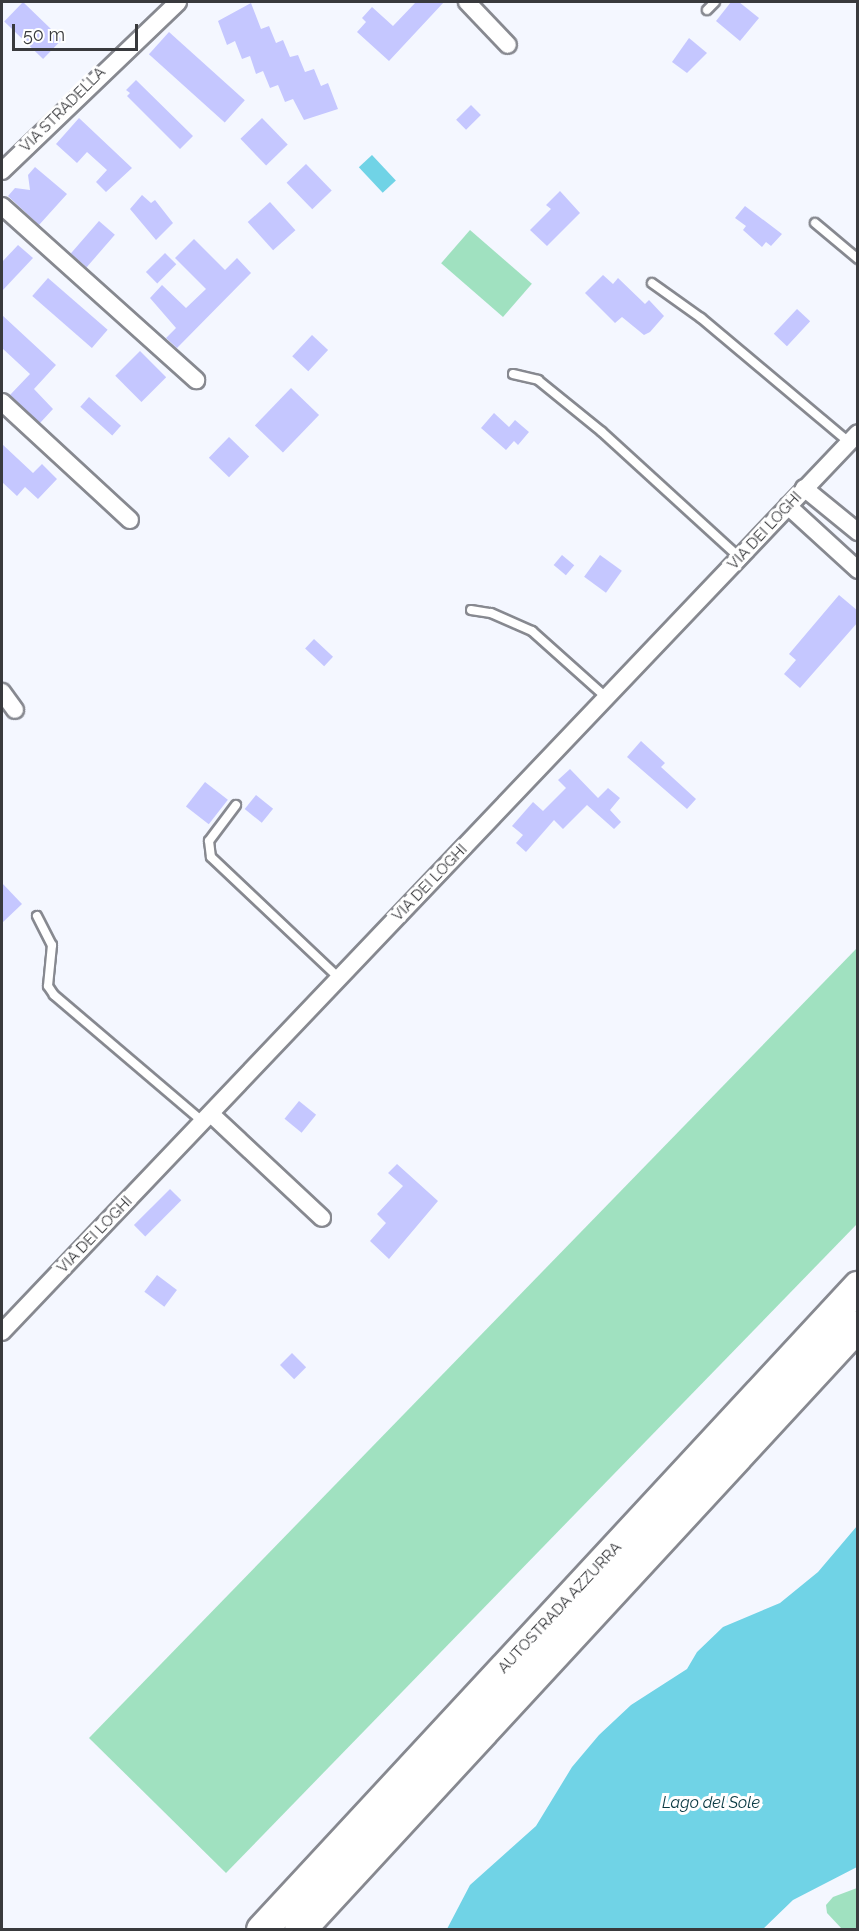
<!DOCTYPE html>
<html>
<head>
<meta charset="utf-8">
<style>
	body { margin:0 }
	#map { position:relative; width:859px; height:1931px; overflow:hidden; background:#f4f7ff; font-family:Raleway,sans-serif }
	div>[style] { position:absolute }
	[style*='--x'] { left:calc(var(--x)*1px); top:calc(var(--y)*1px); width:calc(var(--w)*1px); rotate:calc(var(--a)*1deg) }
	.green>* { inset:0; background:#a0e1c0; transform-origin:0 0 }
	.water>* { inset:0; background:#70d3e6; transform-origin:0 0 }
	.building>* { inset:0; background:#c5c7ff; transform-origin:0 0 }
	.roads { filter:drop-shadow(2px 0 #878990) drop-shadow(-2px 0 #878990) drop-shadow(0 2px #878990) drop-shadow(0 -2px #878990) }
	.service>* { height:8px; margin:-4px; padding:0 4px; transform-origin:4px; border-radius:4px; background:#fff }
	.minor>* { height:16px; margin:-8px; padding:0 8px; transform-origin:8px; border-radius:8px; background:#fff }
	.motorway>* { height:30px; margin:-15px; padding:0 15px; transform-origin:15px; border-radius:15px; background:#fff }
	span { translate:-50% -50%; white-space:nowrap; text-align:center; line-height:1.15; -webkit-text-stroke:6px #fff; paint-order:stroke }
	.street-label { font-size:15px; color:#393a3d }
	.water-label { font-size:16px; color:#093942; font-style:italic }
	.frame { position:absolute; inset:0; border:3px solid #393a3d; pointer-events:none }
	.scale { position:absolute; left:12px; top:24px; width:126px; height:27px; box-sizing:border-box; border:3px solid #393a3d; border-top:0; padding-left:8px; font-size:18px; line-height:21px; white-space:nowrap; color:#393a3d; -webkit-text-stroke:4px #fff; paint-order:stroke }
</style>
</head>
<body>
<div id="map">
	<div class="green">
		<div style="left:470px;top:230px;width:82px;height:44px;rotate:41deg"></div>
		<div style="clip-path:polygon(857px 948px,857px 1224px,226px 1873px,89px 1738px)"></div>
		<div style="clip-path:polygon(857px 1888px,857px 1929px,842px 1929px,827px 1913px,826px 1905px,833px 1897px)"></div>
	</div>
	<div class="water">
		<div style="left:372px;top:155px;width:35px;height:18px;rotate:47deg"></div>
		<div style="clip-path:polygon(857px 1526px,857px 1867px,793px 1900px,763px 1929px,447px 1929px,470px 1885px,536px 1826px,572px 1767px,599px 1735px,631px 1705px,687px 1669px,697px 1652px,723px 1627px,780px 1603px,818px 1572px)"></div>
	</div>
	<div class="building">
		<div style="left:23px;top:2px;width:54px;height:27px;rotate:44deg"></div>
		<div style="clip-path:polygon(416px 2px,444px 2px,389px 61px,357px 32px,366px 22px,362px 18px,372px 7px,393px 26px)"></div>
		<div style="clip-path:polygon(731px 2px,739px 2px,759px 18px,740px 41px,716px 21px)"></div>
		<div style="clip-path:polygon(251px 3px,261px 29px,269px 26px,276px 43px,283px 40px,290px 57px,298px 55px,305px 72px,314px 69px,321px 86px,328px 83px,338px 109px,304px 120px,293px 99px,285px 102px,278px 85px,270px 88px,263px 71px,256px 74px,250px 56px,242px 59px,235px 41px,227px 45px,218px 21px)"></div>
		<div style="left:169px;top:32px;width:102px;height:30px;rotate:42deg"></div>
		<div style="clip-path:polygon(689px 38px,707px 53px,687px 73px,672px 62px)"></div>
		<div style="clip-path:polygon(136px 80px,193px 136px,180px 149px,127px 96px,130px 93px,126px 90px)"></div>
		<div style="left:471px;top:105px;width:14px;height:21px;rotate:45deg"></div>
		<div style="clip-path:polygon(79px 118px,132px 168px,106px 192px,96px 182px,107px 170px,87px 152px,77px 163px,56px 144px)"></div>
		<div style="left:262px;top:118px;width:37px;height:30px;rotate:46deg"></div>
		<div style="left:306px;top:164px;width:37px;height:27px;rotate:46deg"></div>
		<div style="clip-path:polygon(35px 167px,67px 194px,39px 225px,8px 196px,15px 188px,30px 190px,28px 175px)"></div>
		<div style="clip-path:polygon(560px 191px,580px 213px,547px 246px,530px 230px,551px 209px,546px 205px)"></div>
		<div style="clip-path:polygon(142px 195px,151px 203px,155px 200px,173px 223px,156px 240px,130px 209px)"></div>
		<div style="left:270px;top:202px;width:38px;height:30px;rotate:48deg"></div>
		<div style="clip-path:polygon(745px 206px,782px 234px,771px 246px,766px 242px,762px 247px,743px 230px,746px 226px,735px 218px)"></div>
		<div style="left:99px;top:221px;width:21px;height:43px;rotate:41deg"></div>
		<div style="clip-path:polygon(194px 239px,225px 270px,237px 258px,251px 273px,177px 348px,166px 338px,176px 328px,150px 298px,162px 285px,186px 308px,206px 289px,175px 258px)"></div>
		<div style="clip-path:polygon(18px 245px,33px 258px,2px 291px,2px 262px)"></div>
		<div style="left:165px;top:253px;width:16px;height:27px;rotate:45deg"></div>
		<div style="clip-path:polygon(603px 275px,613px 284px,618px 278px,645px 304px,649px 300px,664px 316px,650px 332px,644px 335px,622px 317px,615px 323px,585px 293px)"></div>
		<div style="left:48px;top:278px;width:79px;height:24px;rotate:41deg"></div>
		<div style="left:797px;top:309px;width:18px;height:34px;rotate:43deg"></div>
		<div style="clip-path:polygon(2px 315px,56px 365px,34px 389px,53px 409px,40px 423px,10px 395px,30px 374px,2px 348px)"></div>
		<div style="left:312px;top:335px;width:22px;height:29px;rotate:43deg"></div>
		<div style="left:140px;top:351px;width:37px;height:35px;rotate:45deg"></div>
		<div style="left:291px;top:388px;width:39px;height:52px;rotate:44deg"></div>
		<div style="left:89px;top:397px;width:43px;height:13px;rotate:42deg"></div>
		<div style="clip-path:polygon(494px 413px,509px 427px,515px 420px,529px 432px,518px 445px,514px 441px,506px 450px,481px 428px)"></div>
		<div style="left:229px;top:437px;width:28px;height:29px;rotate:44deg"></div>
		<div style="clip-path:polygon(2px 444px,33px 473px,42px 464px,57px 479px,38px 499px,25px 487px,17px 496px,2px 482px)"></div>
		<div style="left:562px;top:555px;width:16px;height:13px;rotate:40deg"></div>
		<div style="left:600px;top:555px;width:27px;height:27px;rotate:36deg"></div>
		<div style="clip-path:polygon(839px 595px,858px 611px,858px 622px,800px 688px,784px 674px,796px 660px,789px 654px)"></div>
		<div style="left:314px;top:639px;width:26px;height:13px;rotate:43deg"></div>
		<div style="clip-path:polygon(641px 741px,665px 763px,661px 767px,696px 799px,687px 809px,627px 757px)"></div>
		<div style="clip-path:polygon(570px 769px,598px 798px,608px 788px,620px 798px,610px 810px,621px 822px,614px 829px,587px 805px,563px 829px,554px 820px,526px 852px,516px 843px,523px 835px,512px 826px,533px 802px,543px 811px,566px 788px,558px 780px)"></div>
		<div style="left:205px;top:782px;width:29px;height:31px;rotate:38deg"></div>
		<div style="left:256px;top:795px;width:22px;height:18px;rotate:39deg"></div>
		<div style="clip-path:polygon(2px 883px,22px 904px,2px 923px)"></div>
		<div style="left:299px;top:1101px;width:22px;height:23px;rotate:39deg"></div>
		<div style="clip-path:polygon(397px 1164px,438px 1201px,389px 1259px,370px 1241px,386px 1223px,377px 1214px,403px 1186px,388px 1173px)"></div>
		<div style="left:170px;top:1189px;width:16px;height:51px;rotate:45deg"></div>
		<div style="left:157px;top:1275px;width:25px;height:21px;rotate:37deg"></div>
		<div style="left:292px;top:1353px;width:20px;height:17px;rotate:45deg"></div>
	</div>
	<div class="roads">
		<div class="service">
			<div style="--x:707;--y:10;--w:11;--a:-45"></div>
			<div style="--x:815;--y:223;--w:56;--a:39.9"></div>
			<div style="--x:652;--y:283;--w:60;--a:35.5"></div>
			<div style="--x:701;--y:318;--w:193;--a:40"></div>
			<div style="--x:513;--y:374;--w:26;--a:13"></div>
			<div style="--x:538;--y:380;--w:82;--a:39.1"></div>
			<div style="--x:602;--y:432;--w:187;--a:42.4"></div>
			<div style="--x:471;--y:610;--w:20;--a:9"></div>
			<div style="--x:491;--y:613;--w:45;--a:23.7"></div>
			<div style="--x:532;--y:631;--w:102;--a:41.8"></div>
			<div style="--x:236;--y:805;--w:45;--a:126.9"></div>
			<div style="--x:209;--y:841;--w:16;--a:83"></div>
			<div style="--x:211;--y:857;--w:176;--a:43.4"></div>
			<div style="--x:37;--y:916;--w:33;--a:63"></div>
			<div style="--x:52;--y:945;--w:41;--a:95.6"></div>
			<div style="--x:48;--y:986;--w:11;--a:56"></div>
			<div style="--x:54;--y:995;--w:196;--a:40.4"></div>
		</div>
		<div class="minor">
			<div style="--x:467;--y:2;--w:59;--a:46.4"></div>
			<div style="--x:2;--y:171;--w:244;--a:-43.8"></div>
			<div style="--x:2;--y:206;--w:261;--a:41.9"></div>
			<div style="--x:2;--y:402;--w:174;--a:42.7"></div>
			<div style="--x:804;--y:488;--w:70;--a:39.2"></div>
			<div style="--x:788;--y:506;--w:95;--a:42.4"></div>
			<div style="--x:2;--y:692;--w:22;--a:54"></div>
			<div style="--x:211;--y:1114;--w:152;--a:43.1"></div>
			<div style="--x:2;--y:1332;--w:1241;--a:-46.4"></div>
		</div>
		<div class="motorway">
			<div style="--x:262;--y:1930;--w:877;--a:-47.17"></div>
			<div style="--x:300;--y:1930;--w:822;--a:-47.27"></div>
		</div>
	</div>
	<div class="street-label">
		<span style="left:63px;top:110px;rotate:-45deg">VIA STRADELLA</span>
		<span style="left:765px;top:531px;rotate:-47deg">VIA DEI LOGHI</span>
		<span style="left:430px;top:883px;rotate:-46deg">VIA DEI LOGHI</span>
		<span style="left:95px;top:1235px;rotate:-46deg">VIA DEI LOGHI</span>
		<span style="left:560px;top:1608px;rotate:-47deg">AUTOSTRADA AZZURRA</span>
	</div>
	<div class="water-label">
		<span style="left:711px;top:1803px">Lago del Sole</span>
	</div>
	<div class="frame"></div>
	<div class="scale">50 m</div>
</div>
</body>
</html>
